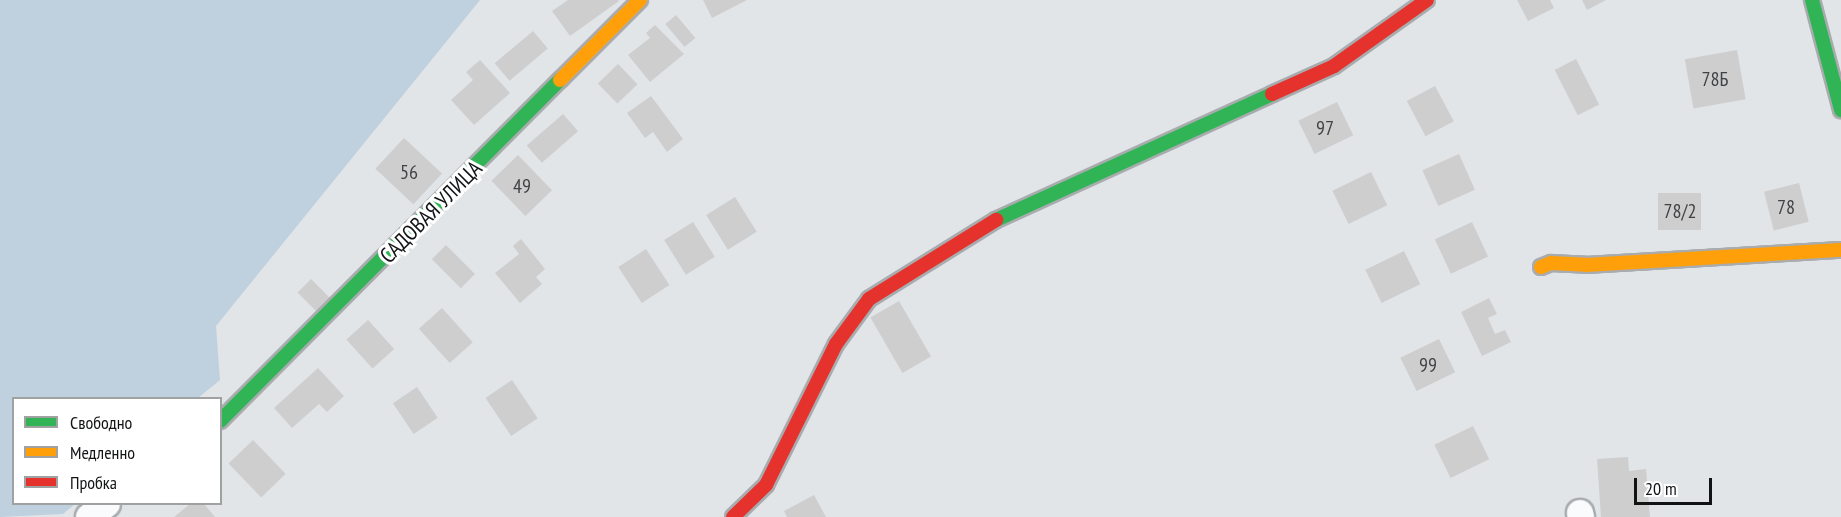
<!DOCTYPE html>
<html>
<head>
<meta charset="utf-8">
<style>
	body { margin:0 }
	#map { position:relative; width:1841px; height:517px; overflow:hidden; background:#e1e5e8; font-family:"PT Sans Narrow",sans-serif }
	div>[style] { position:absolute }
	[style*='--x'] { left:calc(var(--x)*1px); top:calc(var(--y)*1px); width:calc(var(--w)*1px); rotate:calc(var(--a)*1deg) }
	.green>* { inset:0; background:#bfd0df }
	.building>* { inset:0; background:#cececf; transform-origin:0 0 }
	.roads { filter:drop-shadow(2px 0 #a9acae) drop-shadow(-2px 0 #a9acae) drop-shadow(0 2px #a9acae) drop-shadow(0 -2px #a9acae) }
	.street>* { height:26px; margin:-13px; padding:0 13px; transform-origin:13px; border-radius:13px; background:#fafbfc }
	.fast>* { height:14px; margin:-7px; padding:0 7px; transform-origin:7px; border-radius:7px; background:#30b455 }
	.slow>* { height:14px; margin:-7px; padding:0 7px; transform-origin:7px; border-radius:7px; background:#ff9f0a }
	.jam>* { height:14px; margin:-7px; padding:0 7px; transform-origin:7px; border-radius:7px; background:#e5322d }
	span { translate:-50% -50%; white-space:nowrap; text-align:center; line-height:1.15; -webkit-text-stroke:6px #fff; paint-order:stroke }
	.number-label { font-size:20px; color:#404244 }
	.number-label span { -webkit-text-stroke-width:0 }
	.street-label { font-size:22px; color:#111315 }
	.legend { position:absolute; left:12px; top:397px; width:210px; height:108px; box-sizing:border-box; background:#fff; border:2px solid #a0a1a1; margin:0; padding:8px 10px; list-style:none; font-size:18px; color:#111315 }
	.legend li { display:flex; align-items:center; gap:12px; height:30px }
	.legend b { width:30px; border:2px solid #a0a1a1 }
	.scale { position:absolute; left:1634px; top:478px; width:78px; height:27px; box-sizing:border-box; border:3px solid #111315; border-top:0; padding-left:8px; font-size:18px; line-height:21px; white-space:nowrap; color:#111315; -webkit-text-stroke:4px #fff; paint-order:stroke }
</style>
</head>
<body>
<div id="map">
	<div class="green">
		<div style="clip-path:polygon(0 0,480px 0,216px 326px,220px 380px,198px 398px,14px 398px,14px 504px,75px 504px,63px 514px,0 517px)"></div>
	</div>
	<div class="building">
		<div style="clip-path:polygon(568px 0,618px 0,619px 1px,570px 36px,552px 11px)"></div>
		<div style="clip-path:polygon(703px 0,747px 0,712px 18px)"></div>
		<div style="clip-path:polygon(1517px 0,1550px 0,1554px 8px,1528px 21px)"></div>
		<div style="clip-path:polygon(1582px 0,1606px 0,1587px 10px)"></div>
		<div style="left:676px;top:15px;width:30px;height:14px;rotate:50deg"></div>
		<div style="clip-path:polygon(655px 25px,684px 54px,650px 82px,628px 55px,650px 38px,646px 33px)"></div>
		<div style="left:533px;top:31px;width:23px;height:50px;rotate:50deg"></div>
		<div style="left:1737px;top:50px;width:50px;height:53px;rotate:80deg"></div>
		<div style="left:1576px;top:59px;width:51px;height:24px;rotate:63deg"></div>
		<div style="clip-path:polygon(480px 60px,510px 93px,474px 125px,451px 100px,473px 80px,466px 72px)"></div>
		<div style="left:618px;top:64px;width:28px;height:28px;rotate:46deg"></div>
		<div style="left:1435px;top:86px;width:40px;height:32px;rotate:62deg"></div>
		<div style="clip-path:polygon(651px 96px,683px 139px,667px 152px,653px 132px,645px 138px,627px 113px)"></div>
		<div style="left:1337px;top:102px;width:37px;height:43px;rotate:64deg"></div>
		<div style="left:563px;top:114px;width:23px;height:48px;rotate:49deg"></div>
		<div style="left:404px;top:138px;width:52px;height:42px;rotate:43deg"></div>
		<div style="left:1459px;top:154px;width:39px;height:40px;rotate:66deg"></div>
		<div style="left:518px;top:155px;width:49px;height:37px;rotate:46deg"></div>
		<div style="left:1371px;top:172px;width:37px;height:43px;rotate:64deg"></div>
		<div style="left:1799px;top:183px;width:40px;height:36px;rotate:76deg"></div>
		<div style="left:1658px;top:193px;width:43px;height:37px"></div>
		<div style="left:735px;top:197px;width:41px;height:34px;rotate:58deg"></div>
		<div style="left:693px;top:222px;width:41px;height:34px;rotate:58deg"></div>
		<div style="left:1472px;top:222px;width:38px;height:41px;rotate:65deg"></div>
		<div style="clip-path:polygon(521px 239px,545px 269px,536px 277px,542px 284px,520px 303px,495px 273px,519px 254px,513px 246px)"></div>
		<div style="left:446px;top:245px;width:41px;height:20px;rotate:45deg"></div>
		<div style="left:646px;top:249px;width:43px;height:33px;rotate:57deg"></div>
		<div style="left:1404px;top:251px;width:37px;height:43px;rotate:64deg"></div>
		<div style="left:311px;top:279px;width:30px;height:19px;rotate:45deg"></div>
		<div style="clip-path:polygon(1489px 298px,1497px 314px,1488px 318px,1495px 334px,1505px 330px,1511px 342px,1482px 356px,1461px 312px)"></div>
		<div style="left:899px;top:301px;width:64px;height:33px;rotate:60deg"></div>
		<div style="left:442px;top:308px;width:46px;height:31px;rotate:48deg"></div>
		<div style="left:368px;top:320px;width:39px;height:29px;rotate:48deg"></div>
		<div style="left:1439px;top:339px;width:37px;height:43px;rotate:64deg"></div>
		<div style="clip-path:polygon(318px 368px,344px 396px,327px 412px,319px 404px,292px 428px,274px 408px)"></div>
		<div style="left:512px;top:380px;width:46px;height:32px;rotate:56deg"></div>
		<div style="left:417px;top:387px;width:37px;height:29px;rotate:56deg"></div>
		<div style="left:1473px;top:426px;width:37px;height:43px;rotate:64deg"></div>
		<div style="left:253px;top:440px;width:47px;height:34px;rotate:46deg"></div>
		<div style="clip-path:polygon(1628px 457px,1629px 471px,1646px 469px,1650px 517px,1601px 517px,1597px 459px)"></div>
		<div style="clip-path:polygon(814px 495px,826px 517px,787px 517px,784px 511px)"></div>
		<div style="clip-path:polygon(190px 504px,204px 504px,215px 517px,174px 517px)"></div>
	</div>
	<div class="roads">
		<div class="street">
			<div style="--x:1580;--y:513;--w:4;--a:76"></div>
			<div style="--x:89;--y:517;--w:22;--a:-36"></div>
		</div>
		<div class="fast">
			<div style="--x:1812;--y:0;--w:114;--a:75.2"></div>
			<div style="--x:996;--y:220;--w:303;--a:-24.5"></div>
			<div style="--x:220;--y:421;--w:482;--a:-45.1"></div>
		</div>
		<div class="slow">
			<div style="--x:560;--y:80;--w:113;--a:-45"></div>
			<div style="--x:1541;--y:267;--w:11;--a:-22"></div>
			<div style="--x:1551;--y:263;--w:35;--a:3"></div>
			<div style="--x:1586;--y:265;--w:255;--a:-3.4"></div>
		</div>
		<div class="jam">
			<div style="--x:1272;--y:94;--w:68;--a:-24.3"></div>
			<div style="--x:1334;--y:66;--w:114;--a:-35.4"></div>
			<div style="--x:733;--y:517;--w:46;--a:-44.1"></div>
			<div style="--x:766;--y:485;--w:157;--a:-63.6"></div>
			<div style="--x:836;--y:344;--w:56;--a:-53.7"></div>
			<div style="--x:869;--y:299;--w:150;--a:-31.9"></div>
		</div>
	</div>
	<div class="number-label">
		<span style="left:1715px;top:79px">78Б</span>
		<span style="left:1325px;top:128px">97</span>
		<span style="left:409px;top:172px">56</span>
		<span style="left:522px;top:186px">49</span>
		<span style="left:1786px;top:207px">78</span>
		<span style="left:1680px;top:211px">78/2</span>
		<span style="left:1428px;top:365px">99</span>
	</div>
	<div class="street-label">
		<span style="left:431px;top:212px;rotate:-45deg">САДОВАЯ УЛИЦА</span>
	</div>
	<ul class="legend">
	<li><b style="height:8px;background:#30b455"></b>Свободно</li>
	<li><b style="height:8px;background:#ff9f0a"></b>Медленно</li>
	<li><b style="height:8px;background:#e5322d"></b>Пробка</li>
	</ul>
	<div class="scale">20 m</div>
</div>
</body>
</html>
